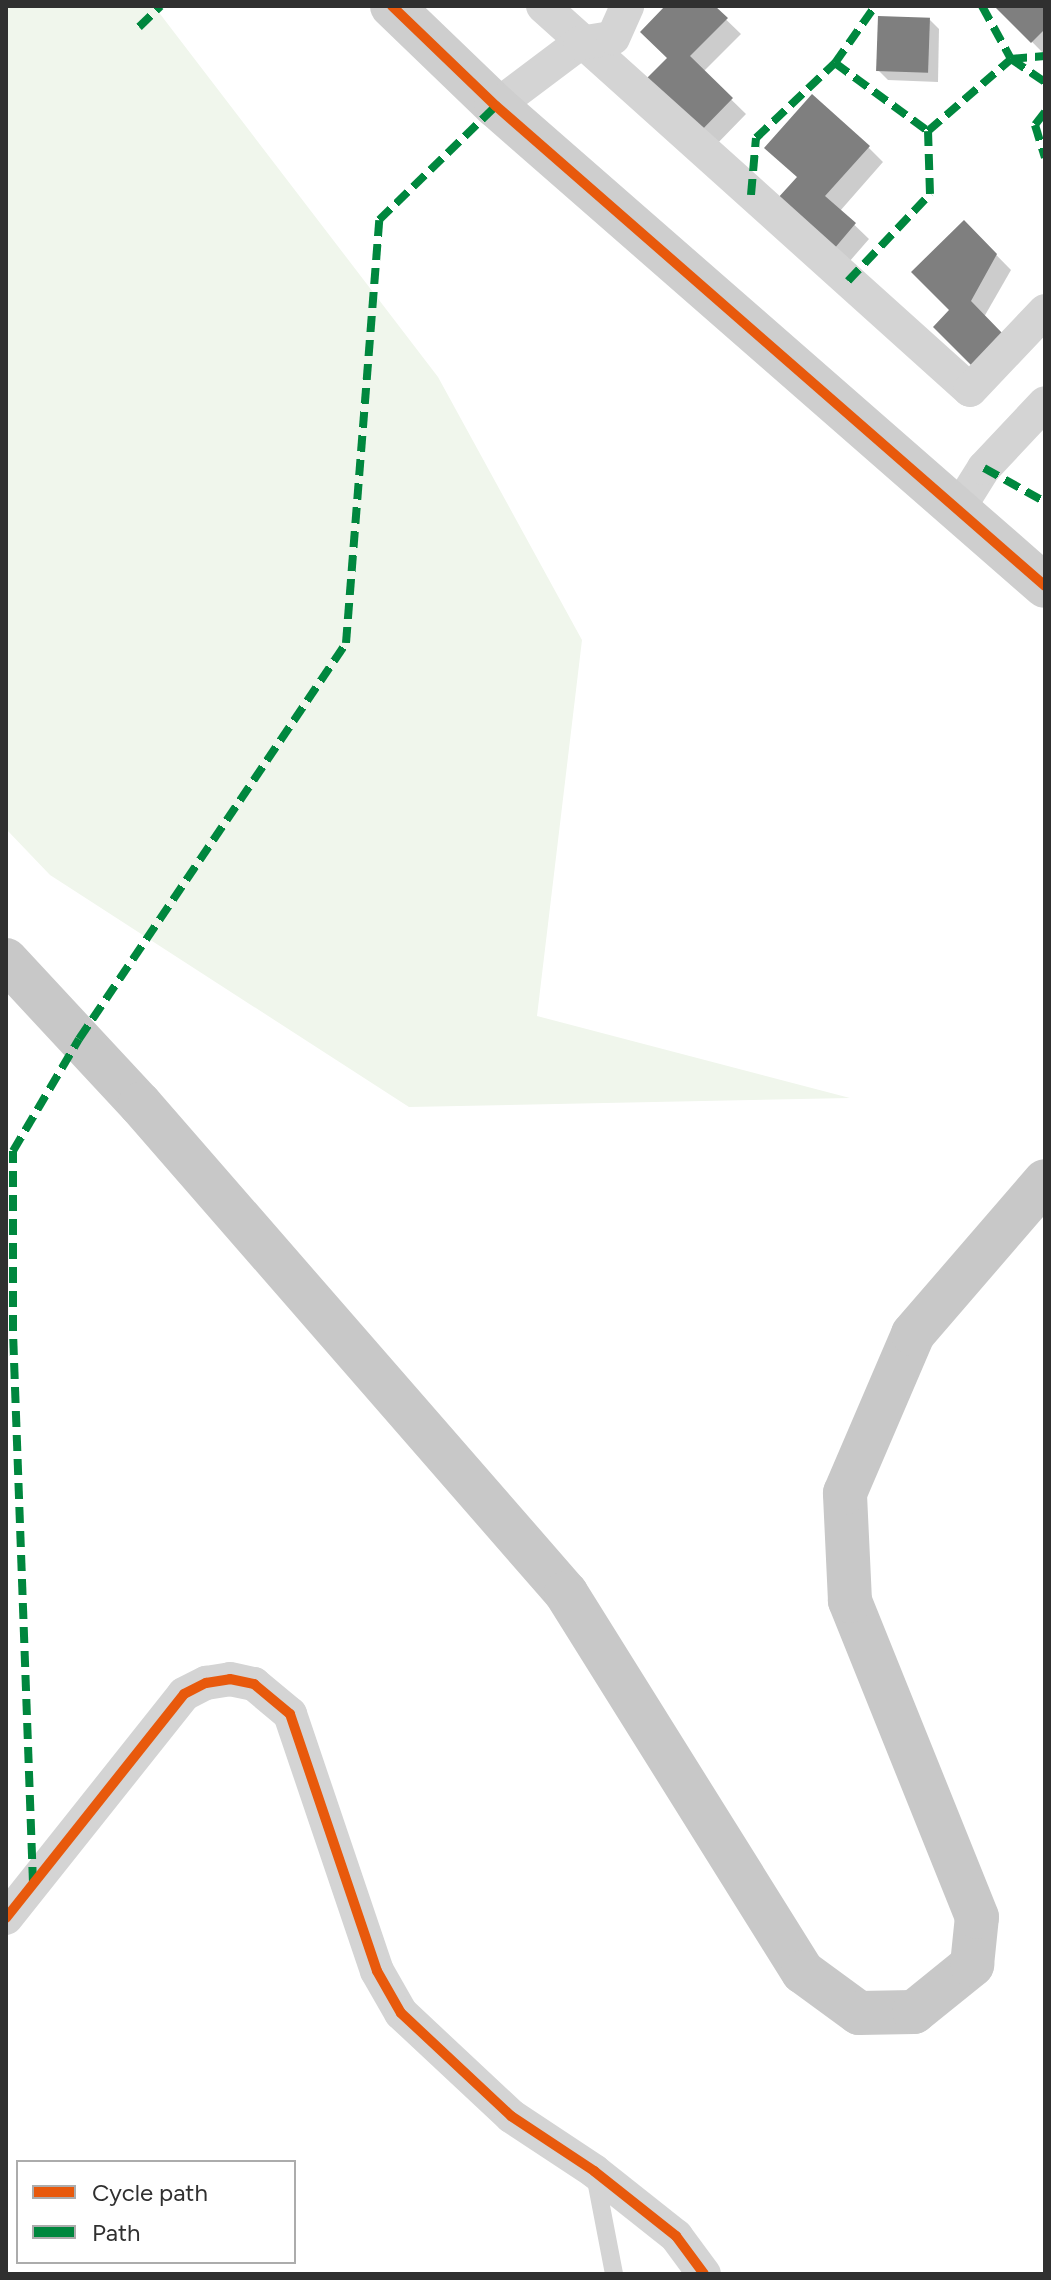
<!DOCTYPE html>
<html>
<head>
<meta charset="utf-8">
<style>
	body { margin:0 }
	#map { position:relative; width:1051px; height:2280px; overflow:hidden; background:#fff; font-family:Figtree,sans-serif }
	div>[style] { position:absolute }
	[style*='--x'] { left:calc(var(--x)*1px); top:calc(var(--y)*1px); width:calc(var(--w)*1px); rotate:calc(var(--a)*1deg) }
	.green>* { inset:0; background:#f0f6ec }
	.shadow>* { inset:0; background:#0003 }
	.building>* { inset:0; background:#7f7f7f; transform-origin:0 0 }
	.lane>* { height:18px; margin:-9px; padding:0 9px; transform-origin:9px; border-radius:9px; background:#d4d4d4 }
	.street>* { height:34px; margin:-17px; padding:0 17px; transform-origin:17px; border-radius:17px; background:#d4d4d4 }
	.secondary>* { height:44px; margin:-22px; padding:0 22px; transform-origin:22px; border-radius:22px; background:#cecece }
	.primary>* { height:44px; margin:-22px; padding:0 22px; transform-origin:22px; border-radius:22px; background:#c8c8c8 }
	.quiet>* { height:8px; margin-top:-4px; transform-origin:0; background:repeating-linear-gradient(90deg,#00873e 0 16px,transparent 0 24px) }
	.cycleway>* { height:10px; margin:-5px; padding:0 5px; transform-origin:5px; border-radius:5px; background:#e8590c }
	span { translate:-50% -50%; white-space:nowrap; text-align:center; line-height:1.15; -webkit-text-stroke:8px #fff; paint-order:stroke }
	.frame { position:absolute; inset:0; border:8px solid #303030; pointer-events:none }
	.legend { position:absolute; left:16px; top:2160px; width:280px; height:104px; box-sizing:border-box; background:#fff; border:2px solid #acacac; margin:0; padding:10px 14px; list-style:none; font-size:24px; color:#303030 }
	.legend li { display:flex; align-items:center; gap:16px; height:40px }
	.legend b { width:40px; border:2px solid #acacac }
</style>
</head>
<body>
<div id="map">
	<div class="green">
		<div style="clip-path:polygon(6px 6px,154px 6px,438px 377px,582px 640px,537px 1016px,850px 1098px,409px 1107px,50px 875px,6px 829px)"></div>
	</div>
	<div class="shadow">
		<div style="clip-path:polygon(668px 6px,712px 6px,741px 34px,703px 72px,746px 114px,712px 149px,669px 58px)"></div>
		<div style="clip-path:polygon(997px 6px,1045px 6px,1045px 55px)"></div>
		<div style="clip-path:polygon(930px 20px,939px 29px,938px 82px,888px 80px,878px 70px)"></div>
		<div style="clip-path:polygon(868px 147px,883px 162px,840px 211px,869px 239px,849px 262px,795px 214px)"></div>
		<div style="clip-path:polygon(964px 222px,1011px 270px,984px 317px,952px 310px)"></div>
	</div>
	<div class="building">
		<div style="clip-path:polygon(665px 6px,715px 6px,728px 18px,690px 56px,733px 98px,696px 136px,642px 83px,667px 58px,640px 32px)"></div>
		<div style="clip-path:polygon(994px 6px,1045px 6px,1045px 29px,1031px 43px)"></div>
		<div style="left:878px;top:16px;width:52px;height:55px;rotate:2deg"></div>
		<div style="clip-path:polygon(812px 94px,870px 146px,825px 196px,856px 223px,834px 249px,777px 199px,797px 177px,764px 148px)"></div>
		<div style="clip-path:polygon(964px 220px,997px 254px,971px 301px,1004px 335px,973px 367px,933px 327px,949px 310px,911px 272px)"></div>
	</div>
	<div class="lane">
		<div style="--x:595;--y:2175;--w:101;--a:79.1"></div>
	</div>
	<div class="street">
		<div style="--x:543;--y:6;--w:574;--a:41.96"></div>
		<div style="--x:970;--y:390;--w:109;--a:-46.5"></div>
		<div style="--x:496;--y:106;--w:105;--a:-36.9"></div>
		<div style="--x:580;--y:43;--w:33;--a:-9"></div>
		<div style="--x:613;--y:38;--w:35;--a:-66"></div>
		<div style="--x:957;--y:511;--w:51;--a:-57.9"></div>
		<div style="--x:984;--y:468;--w:89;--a:-46.8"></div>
		<div style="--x:6;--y:1918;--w:286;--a:-51.5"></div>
		<div style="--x:184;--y:1694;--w:25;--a:-27"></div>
		<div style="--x:206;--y:1683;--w:24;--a:-9"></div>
		<div style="--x:230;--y:1679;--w:25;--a:12"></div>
		<div style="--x:254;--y:1684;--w:47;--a:39.8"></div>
		<div style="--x:290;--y:1714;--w:271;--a:71.3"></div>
		<div style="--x:377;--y:1971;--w:48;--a:60.3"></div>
		<div style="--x:401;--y:2013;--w:151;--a:43.1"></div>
		<div style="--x:511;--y:2116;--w:100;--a:33.5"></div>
		<div style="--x:594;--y:2171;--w:105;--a:38.4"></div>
		<div style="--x:676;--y:2236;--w:47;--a:53.6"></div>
	</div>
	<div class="secondary">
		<div style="--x:392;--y:6;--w:144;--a:43.9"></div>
		<div style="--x:496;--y:106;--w:729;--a:41.16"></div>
	</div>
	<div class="primary">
		<div style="--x:6;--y:960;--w:197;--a:47.1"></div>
		<div style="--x:140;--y:1104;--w:649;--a:48.94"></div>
		<div style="--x:566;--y:1593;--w:447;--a:58"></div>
		<div style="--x:803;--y:1972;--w:69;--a:36.2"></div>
		<div style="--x:859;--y:2013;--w:55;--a:-1"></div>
		<div style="--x:914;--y:2012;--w:75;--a:-39"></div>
		<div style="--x:972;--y:1965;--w:48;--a:-84.1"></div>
		<div style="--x:977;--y:1917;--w:341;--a:-111.9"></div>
		<div style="--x:850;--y:1601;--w:108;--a:-92.7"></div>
		<div style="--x:845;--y:1493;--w:173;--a:-66.8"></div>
		<div style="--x:913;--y:1334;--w:202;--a:-49.2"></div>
	</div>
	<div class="quiet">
		<div style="--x:982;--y:6;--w:60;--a:61.3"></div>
		<div style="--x:1011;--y:59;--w:41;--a:34.1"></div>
		<div style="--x:139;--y:27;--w:30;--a:-44"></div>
		<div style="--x:835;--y:63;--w:115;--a:36.2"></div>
		<div style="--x:928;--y:131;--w:110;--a:-40.9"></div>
		<div style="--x:1011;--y:59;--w:34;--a:-5"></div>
		<div style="--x:1045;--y:112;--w:16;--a:128"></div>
		<div style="--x:1035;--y:125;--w:34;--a:73"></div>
		<div style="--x:751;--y:195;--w:57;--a:-85"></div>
		<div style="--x:756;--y:138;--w:109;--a:-43.5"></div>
		<div style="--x:835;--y:63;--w:70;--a:-54.9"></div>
		<div style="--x:848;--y:281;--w:120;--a:-46.7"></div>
		<div style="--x:930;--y:194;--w:63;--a:-91.8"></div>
		<div style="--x:984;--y:468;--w:70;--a:29.1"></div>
		<div style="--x:33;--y:1883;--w:552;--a:-92.08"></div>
		<div style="--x:13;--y:1331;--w:180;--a:-90"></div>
		<div style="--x:13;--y:1151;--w:130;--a:-59.5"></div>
		<div style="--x:79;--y:1039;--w:478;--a:-56"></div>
		<div style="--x:346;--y:643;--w:424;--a:-85.5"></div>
		<div style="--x:379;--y:220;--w:163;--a:-44.3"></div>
	</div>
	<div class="cycleway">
		<div style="--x:392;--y:6;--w:144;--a:43.9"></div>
		<div style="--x:496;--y:106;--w:729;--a:41.16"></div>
		<div style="--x:6;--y:1918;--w:286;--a:-51.5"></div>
		<div style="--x:184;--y:1694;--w:25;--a:-27"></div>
		<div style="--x:206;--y:1683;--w:24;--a:-9"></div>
		<div style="--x:230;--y:1679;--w:25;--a:12"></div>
		<div style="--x:254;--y:1684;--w:47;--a:39.8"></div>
		<div style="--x:290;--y:1714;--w:271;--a:71.3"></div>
		<div style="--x:377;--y:1971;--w:48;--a:60.3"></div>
		<div style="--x:401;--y:2013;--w:151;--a:43.1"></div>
		<div style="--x:511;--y:2116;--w:100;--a:33.5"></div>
		<div style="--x:594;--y:2171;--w:105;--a:38.4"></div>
		<div style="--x:676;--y:2236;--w:47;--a:53.6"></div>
	</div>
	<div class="frame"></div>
	<ul class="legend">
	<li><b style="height:10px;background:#e8590c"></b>Cycle path</li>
	<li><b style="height:10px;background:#00873e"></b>Path</li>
	</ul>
</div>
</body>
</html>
